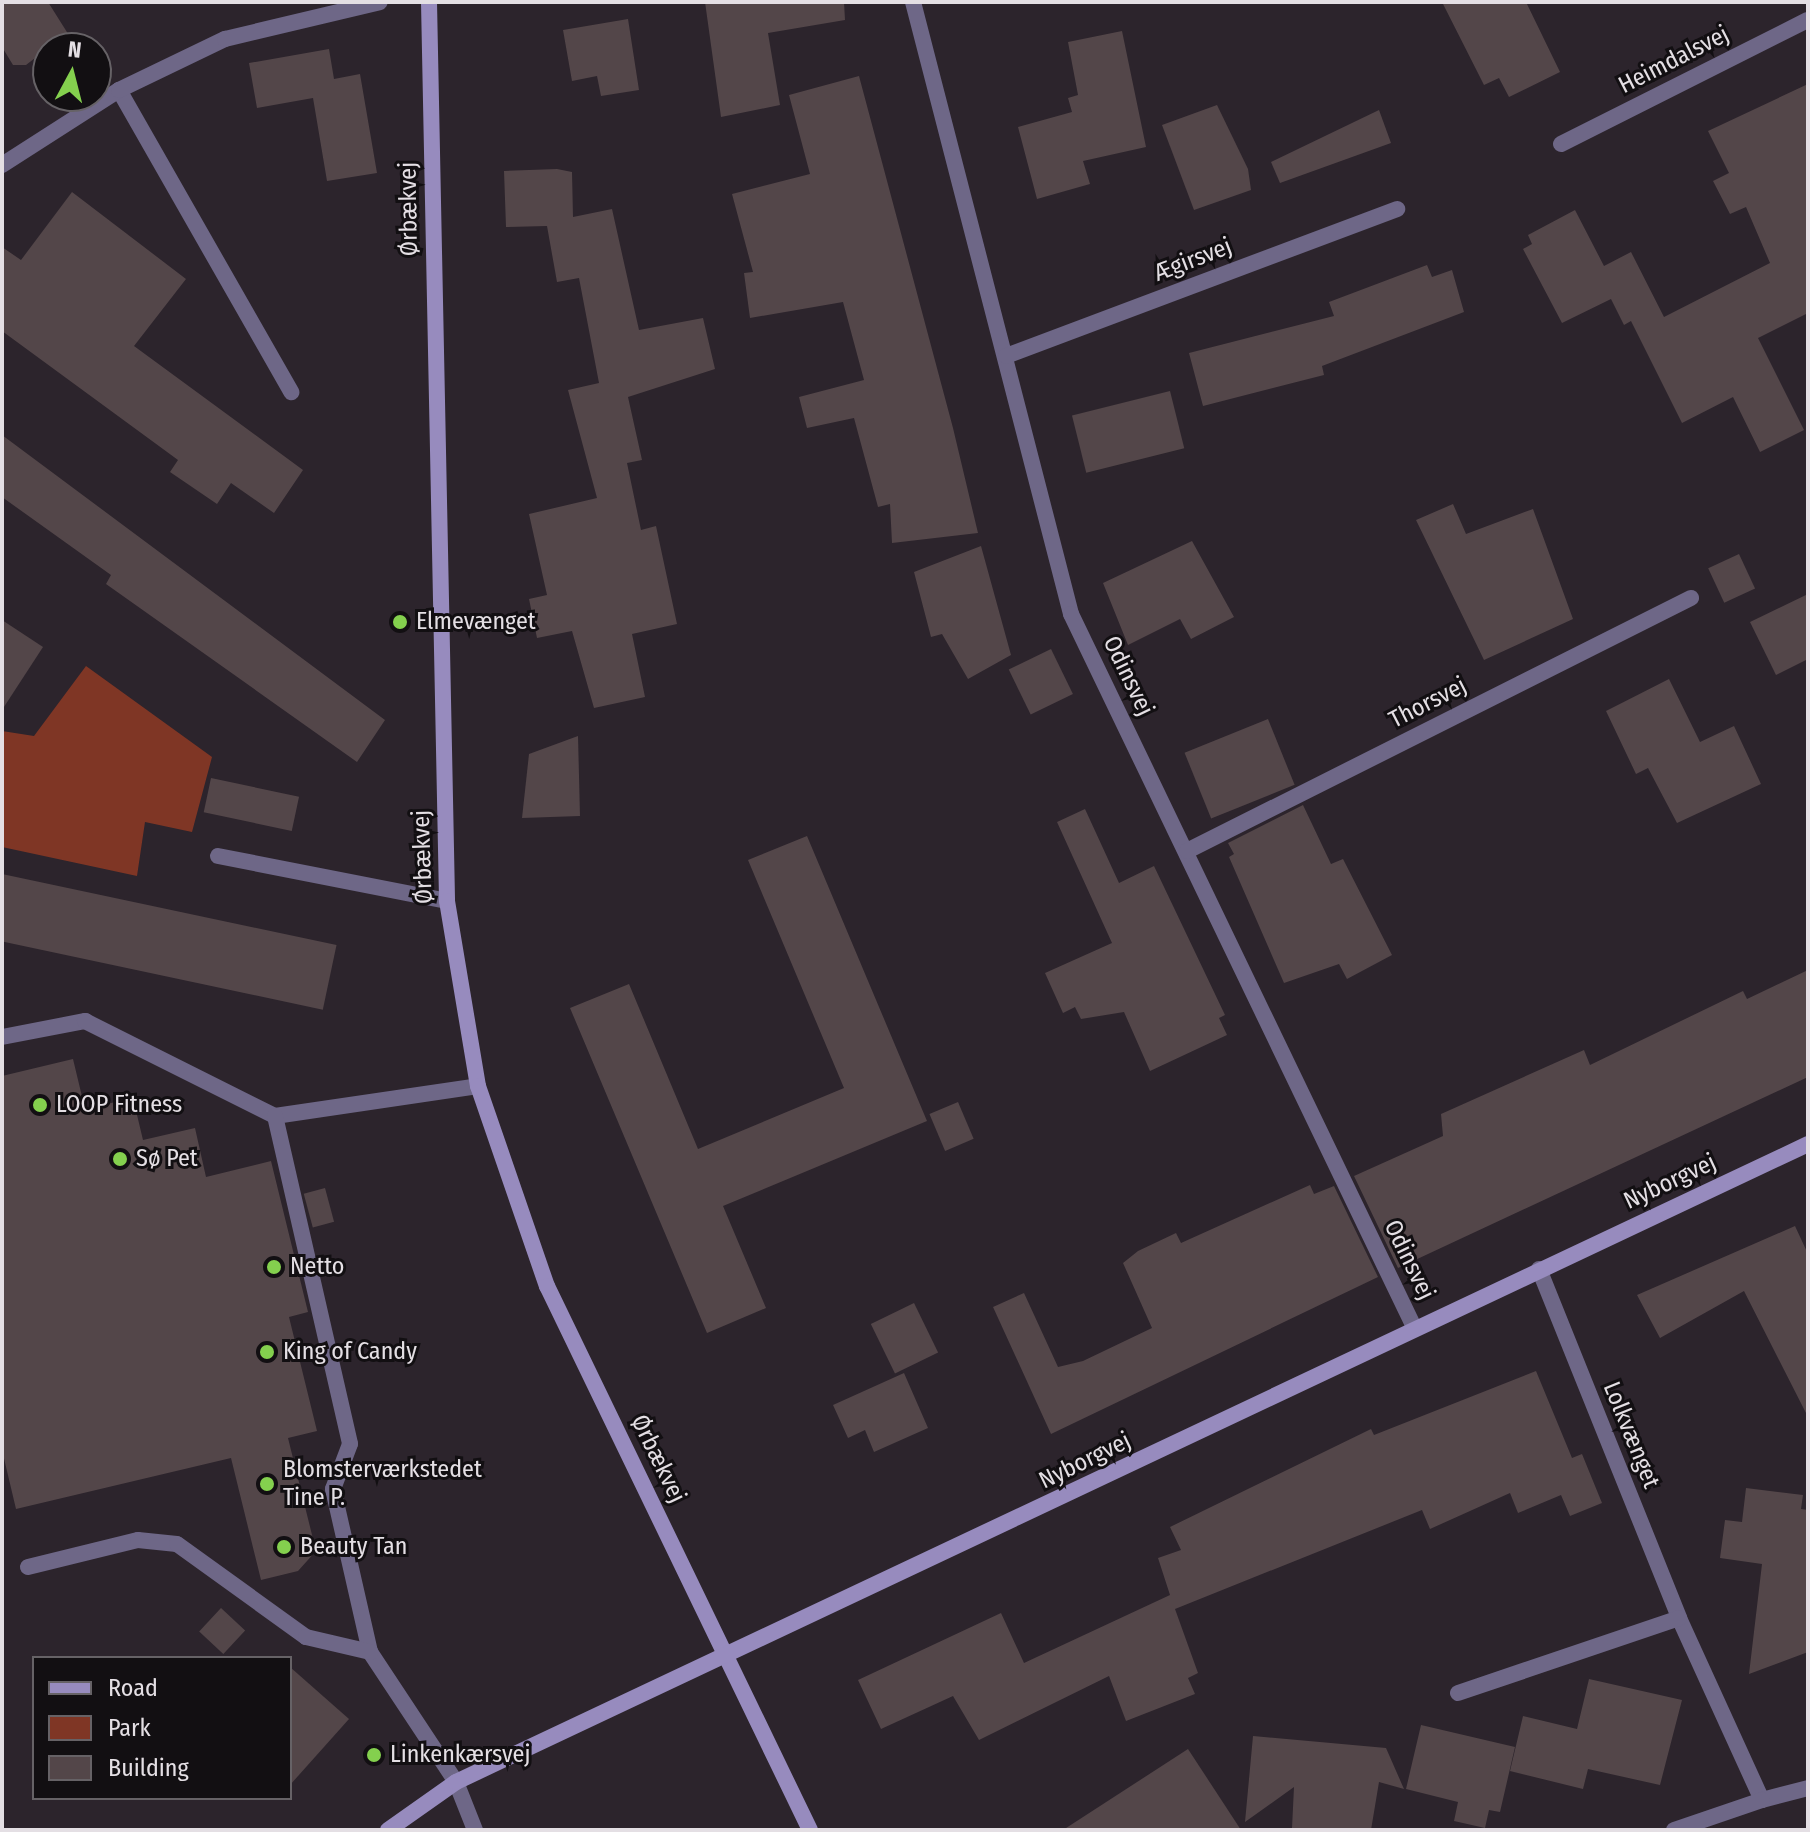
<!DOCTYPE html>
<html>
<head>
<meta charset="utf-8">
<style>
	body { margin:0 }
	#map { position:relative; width:1810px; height:1832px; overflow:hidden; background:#2c242c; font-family:"Fira Sans Condensed",sans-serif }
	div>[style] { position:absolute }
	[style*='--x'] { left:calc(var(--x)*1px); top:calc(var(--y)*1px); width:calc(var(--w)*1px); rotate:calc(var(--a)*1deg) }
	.green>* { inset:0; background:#7f3625 }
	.building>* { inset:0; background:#534649; transform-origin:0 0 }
	.lane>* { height:16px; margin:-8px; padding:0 8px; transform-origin:8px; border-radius:8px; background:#6e6787 }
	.street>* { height:16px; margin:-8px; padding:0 8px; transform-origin:8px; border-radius:8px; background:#6e6787 }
	.secondary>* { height:16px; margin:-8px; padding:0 8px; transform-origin:8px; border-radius:8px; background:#978bbe }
	.dots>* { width:22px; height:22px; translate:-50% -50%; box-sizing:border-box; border:4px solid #120f12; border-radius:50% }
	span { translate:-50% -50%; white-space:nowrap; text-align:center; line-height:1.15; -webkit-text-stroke:6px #120f12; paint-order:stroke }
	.street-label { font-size:24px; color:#e4dfe4 }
	.poi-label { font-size:24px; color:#e4dfe4 }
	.left { translate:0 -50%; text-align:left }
	.frame { position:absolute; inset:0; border:4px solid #e4dfe4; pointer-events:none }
	.legend { position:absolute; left:32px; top:1656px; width:260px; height:144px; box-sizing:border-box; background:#120f12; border:2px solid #666266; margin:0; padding:10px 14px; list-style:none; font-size:24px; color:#e4dfe4 }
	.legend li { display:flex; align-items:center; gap:16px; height:40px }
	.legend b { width:40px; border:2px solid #666266 }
	.north { position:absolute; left:32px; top:32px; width:80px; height:80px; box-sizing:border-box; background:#120f12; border:2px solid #666266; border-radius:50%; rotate:7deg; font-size:22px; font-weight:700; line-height:32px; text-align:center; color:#e4dfe4 }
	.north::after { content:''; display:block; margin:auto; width:28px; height:36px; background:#84d04e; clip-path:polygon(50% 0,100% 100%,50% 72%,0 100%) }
</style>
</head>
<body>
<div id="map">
	<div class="green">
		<div style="clip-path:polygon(86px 666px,212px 757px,192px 832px,145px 822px,137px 876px,2px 847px,2px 731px,34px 736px)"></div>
	</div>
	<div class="building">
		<div style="clip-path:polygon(2px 2px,48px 2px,77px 48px,48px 48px,26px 65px,13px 65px,2px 47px)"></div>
		<div style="clip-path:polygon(705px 2px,844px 2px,845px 20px,768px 33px,780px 105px,721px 117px)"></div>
		<div style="clip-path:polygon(1442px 2px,1526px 2px,1560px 72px,1509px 97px,1499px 78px,1484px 85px)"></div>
		<div style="clip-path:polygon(628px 19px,639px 90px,601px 96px,597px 76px,572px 81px,563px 30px)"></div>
		<div style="clip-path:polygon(1122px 31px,1146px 147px,1083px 161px,1090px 184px,1037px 199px,1018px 127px,1072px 112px,1068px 98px,1078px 95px,1068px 42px)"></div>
		<div style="clip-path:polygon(329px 49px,334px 79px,360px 74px,377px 173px,327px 181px,313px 98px,257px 108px,249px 63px)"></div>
		<div style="clip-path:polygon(859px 76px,953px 428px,978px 533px,892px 543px,890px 504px,878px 507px,854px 418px,807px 428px,799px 397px,864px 380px,843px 302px,750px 318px,744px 273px,753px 272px,732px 194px,810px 174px,789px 95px)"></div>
		<div style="clip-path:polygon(1808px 84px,1808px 313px,1758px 338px,1804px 430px,1760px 452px,1733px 397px,1682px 423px,1631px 321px,1624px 325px,1611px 299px,1562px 323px,1523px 249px,1532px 244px,1528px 235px,1575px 210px,1604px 266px,1631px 252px,1664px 317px,1770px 263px,1746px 207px,1730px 214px,1713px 181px,1729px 173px,1708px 131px)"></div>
		<div style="clip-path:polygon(1217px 105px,1248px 169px,1251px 190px,1194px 210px,1162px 125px)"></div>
		<div style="clip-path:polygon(1379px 110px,1391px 143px,1280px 183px,1271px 162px)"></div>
		<div style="clip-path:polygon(557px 169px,572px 172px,573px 217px,612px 209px,639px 330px,703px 318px,715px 369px,628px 397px,642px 460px,627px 463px,641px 530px,656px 526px,677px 624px,632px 634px,645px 697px,594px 708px,572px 631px,537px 638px,529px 599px,547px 595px,529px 514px,597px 498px,568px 390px,599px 383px,579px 278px,557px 282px,547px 226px,506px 227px,504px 171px)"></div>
		<div style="clip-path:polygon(72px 192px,186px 279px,134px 346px,303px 470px,274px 513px,231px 483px,217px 504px,170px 472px,178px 460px,2px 331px,2px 247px,21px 260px)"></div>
		<div style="clip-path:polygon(1427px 265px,1432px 277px,1452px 270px,1464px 312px,1322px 366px,1324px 375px,1203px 406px,1189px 353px,1334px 316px,1329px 302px)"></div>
		<div style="left:1170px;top:391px;width:59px;height:101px;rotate:76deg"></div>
		<div style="clip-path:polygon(2px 435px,385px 720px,357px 762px,106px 584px,111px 575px,2px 497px)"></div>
		<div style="clip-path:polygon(1453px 504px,1466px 534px,1533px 509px,1573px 619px,1484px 660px,1416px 520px)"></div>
		<div style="clip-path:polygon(1192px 541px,1234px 617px,1191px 639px,1180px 619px,1128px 645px,1103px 583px)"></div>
		<div style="clip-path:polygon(981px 546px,1011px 655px,968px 679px,942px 634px,931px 637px,914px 572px)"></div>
		<div style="left:1739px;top:554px;width:38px;height:34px;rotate:65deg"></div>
		<div style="clip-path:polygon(1808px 594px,1808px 659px,1776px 675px,1750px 622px)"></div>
		<div style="clip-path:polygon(2px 620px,43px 647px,2px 710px)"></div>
		<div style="left:1051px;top:649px;width:50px;height:47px;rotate:64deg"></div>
		<div style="clip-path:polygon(1669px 679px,1700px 742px,1734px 726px,1761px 784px,1677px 823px,1648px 768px,1636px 774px,1606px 711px)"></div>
		<div style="left:1268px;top:719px;width:71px;height:90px;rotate:68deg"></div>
		<div style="clip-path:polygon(578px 736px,580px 816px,522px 818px,529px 754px)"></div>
		<div style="left:211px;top:778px;width:90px;height:35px;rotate:12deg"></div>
		<div style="clip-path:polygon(1303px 805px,1331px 864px,1343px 859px,1392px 955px,1347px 979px,1339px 964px,1284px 983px,1229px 857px,1234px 854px,1228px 843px)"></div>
		<div style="clip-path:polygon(1085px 809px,1119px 883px,1154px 866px,1225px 1015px,1219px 1018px,1227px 1035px,1150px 1071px,1124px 1012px,1081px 1019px,1075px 1007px,1063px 1013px,1045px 973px,1112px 943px,1057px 822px)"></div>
		<div style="clip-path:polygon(807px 836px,927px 1121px,723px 1206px,766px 1308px,707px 1333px,570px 1008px,629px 984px,698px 1149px,844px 1088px,748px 860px)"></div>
		<div style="left:2px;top:874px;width:342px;height:66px;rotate:12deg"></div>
		<div style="clip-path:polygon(1808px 970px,1808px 1077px,1398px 1268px,1354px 1176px,1443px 1136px,1441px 1114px,1584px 1050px,1590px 1065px,1743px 991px,1747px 999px)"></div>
		<div style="clip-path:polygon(73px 1059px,85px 1109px,133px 1098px,143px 1140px,195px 1128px,206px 1177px,271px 1161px,308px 1312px,289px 1317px,317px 1431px,288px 1438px,316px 1551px,298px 1571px,261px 1580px,231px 1458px,16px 1509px,2px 1450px,2px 1076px)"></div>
		<div style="left:958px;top:1102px;width:40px;height:31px;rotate:67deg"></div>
		<div style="clip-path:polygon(1310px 1185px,1314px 1194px,1334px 1186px,1378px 1277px,1051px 1434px,993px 1307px,1024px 1293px,1058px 1367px,1083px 1361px,1152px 1328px,1123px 1263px,1138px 1251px,1176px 1233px,1181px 1243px)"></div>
		<div style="left:325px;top:1188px;width:35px;height:22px;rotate:75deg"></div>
		<div style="clip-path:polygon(1795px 1226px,1808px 1254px,1808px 1417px,1744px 1291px,1660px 1338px,1637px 1295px)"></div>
		<div style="left:914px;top:1303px;width:55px;height:48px;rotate:64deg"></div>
		<div style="clip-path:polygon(1536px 1371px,1572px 1458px,1582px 1454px,1602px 1503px,1570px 1516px,1561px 1495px,1518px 1513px,1510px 1493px,1430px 1529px,1422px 1510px,1175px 1609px,1198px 1673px,1188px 1678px,1195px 1694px,1126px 1721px,1109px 1676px,979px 1740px,953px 1696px,881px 1729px,858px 1680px,1001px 1613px,1024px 1663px,1170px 1595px,1158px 1558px,1181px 1550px,1170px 1527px,1371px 1429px,1374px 1435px)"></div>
		<div style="clip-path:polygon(904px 1373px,928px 1428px,874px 1452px,865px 1430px,848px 1438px,833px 1405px)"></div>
		<div style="clip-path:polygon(1746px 1488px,1803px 1495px,1801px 1509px,1808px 1510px,1808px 1652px,1749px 1674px,1762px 1564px,1720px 1558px,1725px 1520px,1742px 1522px)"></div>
		<div style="left:221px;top:1608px;width:33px;height:32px;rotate:43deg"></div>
		<div style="clip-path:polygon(290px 1667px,349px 1719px,290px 1785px)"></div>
		<div style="clip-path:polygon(1589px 1679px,1682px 1700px,1660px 1785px,1588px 1769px,1583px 1789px,1510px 1771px,1523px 1716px,1577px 1729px)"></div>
		<div style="clip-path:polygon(1421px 1725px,1515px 1747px,1500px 1812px,1489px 1810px,1485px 1828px,1454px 1821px,1458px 1802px,1406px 1789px)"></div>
		<div style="clip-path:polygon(1253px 1736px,1386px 1748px,1404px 1789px,1379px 1782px,1371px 1830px,1292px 1828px,1294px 1787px,1245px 1822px)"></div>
		<div style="clip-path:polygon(1188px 1749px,1241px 1830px,1063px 1830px)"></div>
	</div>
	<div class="lane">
		<div style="--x:119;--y:90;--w:348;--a:60.3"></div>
		<div style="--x:218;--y:856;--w:233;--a:11.1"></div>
		<div style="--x:2;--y:1037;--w:85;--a:-10.9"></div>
		<div style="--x:85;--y:1021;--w:212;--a:26.6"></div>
		<div style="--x:275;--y:1116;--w:205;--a:-8.4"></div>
		<div style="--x:275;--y:1116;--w:336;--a:77.1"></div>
		<div style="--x:350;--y:1444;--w:48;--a:110.7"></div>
		<div style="--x:333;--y:1489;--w:167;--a:77.2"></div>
		<div style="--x:370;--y:1652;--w:156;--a:56.5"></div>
		<div style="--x:456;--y:1782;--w:52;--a:68.4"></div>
		<div style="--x:28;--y:1567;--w:113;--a:-13.8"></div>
		<div style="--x:138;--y:1540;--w:39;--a:6"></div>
		<div style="--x:177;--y:1544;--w:159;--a:35.8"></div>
		<div style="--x:306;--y:1637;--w:66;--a:13.2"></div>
	</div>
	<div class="street">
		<div style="--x:913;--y:2;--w:632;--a:75.52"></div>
		<div style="--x:1071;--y:614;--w:793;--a:64.31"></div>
		<div style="--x:1561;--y:144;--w:276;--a:-26.7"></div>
		<div style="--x:2;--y:165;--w:139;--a:-32.7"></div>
		<div style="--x:119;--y:90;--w:118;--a:-25.7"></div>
		<div style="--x:225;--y:39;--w:159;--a:-13.4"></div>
		<div style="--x:1006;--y:356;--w:418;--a:-20.6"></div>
		<div style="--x:1187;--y:851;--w:564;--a:-26.66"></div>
		<div style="--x:1539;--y:1269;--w:376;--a:68.1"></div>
		<div style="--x:1679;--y:1618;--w:200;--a:65.5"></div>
		<div style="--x:1762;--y:1800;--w:48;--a:-14.6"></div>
		<div style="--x:1458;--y:1693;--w:233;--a:-18.7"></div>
		<div style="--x:1674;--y:1830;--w:93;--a:-18.8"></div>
	</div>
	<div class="secondary">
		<div style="--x:429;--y:2;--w:899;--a:88.85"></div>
		<div style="--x:447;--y:901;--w:188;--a:80.5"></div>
		<div style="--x:478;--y:1086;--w:212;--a:71"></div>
		<div style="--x:547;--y:1286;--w:604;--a:64.2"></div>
		<div style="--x:388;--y:1830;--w:83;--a:-35.2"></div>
		<div style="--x:456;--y:1782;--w:1495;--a:-25.26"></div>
	</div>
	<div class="dots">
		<div style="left:400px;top:622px;background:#84d04e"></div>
		<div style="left:40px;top:1105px;background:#84d04e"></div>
		<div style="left:120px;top:1159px;background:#84d04e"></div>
		<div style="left:274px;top:1267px;background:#84d04e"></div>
		<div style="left:267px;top:1352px;background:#84d04e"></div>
		<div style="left:267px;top:1484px;background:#84d04e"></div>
		<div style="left:284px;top:1547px;background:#84d04e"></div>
		<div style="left:374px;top:1755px;background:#84d04e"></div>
	</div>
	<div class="street-label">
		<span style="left:1674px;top:60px;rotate:-27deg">Heimdalsvej</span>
		<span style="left:409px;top:209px;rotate:-91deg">Ørbækvej</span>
		<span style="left:1193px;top:260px;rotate:-21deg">Ægirsvej</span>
		<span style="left:1128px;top:676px;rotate:64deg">Odinsvej</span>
		<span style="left:1428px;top:703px;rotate:-27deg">Thorsvej</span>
		<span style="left:423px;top:857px;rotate:-92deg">Ørbækvej</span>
		<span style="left:1670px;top:1182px;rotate:-25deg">Nyborgvej</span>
		<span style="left:1409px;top:1260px;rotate:64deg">Odinsvej</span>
		<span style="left:1631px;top:1435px;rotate:68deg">Lolkvænget</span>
		<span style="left:658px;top:1459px;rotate:64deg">Ørbækvej</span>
		<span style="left:1085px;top:1461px;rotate:-26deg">Nyborgvej</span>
	</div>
	<div class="poi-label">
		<span class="left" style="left:416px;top:622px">Elmevænget</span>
		<span class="left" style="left:56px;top:1105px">LOOP Fitness</span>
		<span class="left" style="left:136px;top:1159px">Sø Pet</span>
		<span class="left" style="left:290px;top:1267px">Netto</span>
		<span class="left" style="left:283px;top:1352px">King of Candy</span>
		<span class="left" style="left:283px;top:1484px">Blomsterværkstedet<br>Tine P.</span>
		<span class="left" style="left:300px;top:1547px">Beauty Tan</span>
		<span class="left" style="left:390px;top:1755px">Linkenkærsvej</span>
	</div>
	<div class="frame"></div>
	<ul class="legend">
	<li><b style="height:10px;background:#978bbe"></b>Road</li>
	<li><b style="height:22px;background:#7f3625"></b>Park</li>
	<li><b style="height:22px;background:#534649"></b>Building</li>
	</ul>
	<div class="north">N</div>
</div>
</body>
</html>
